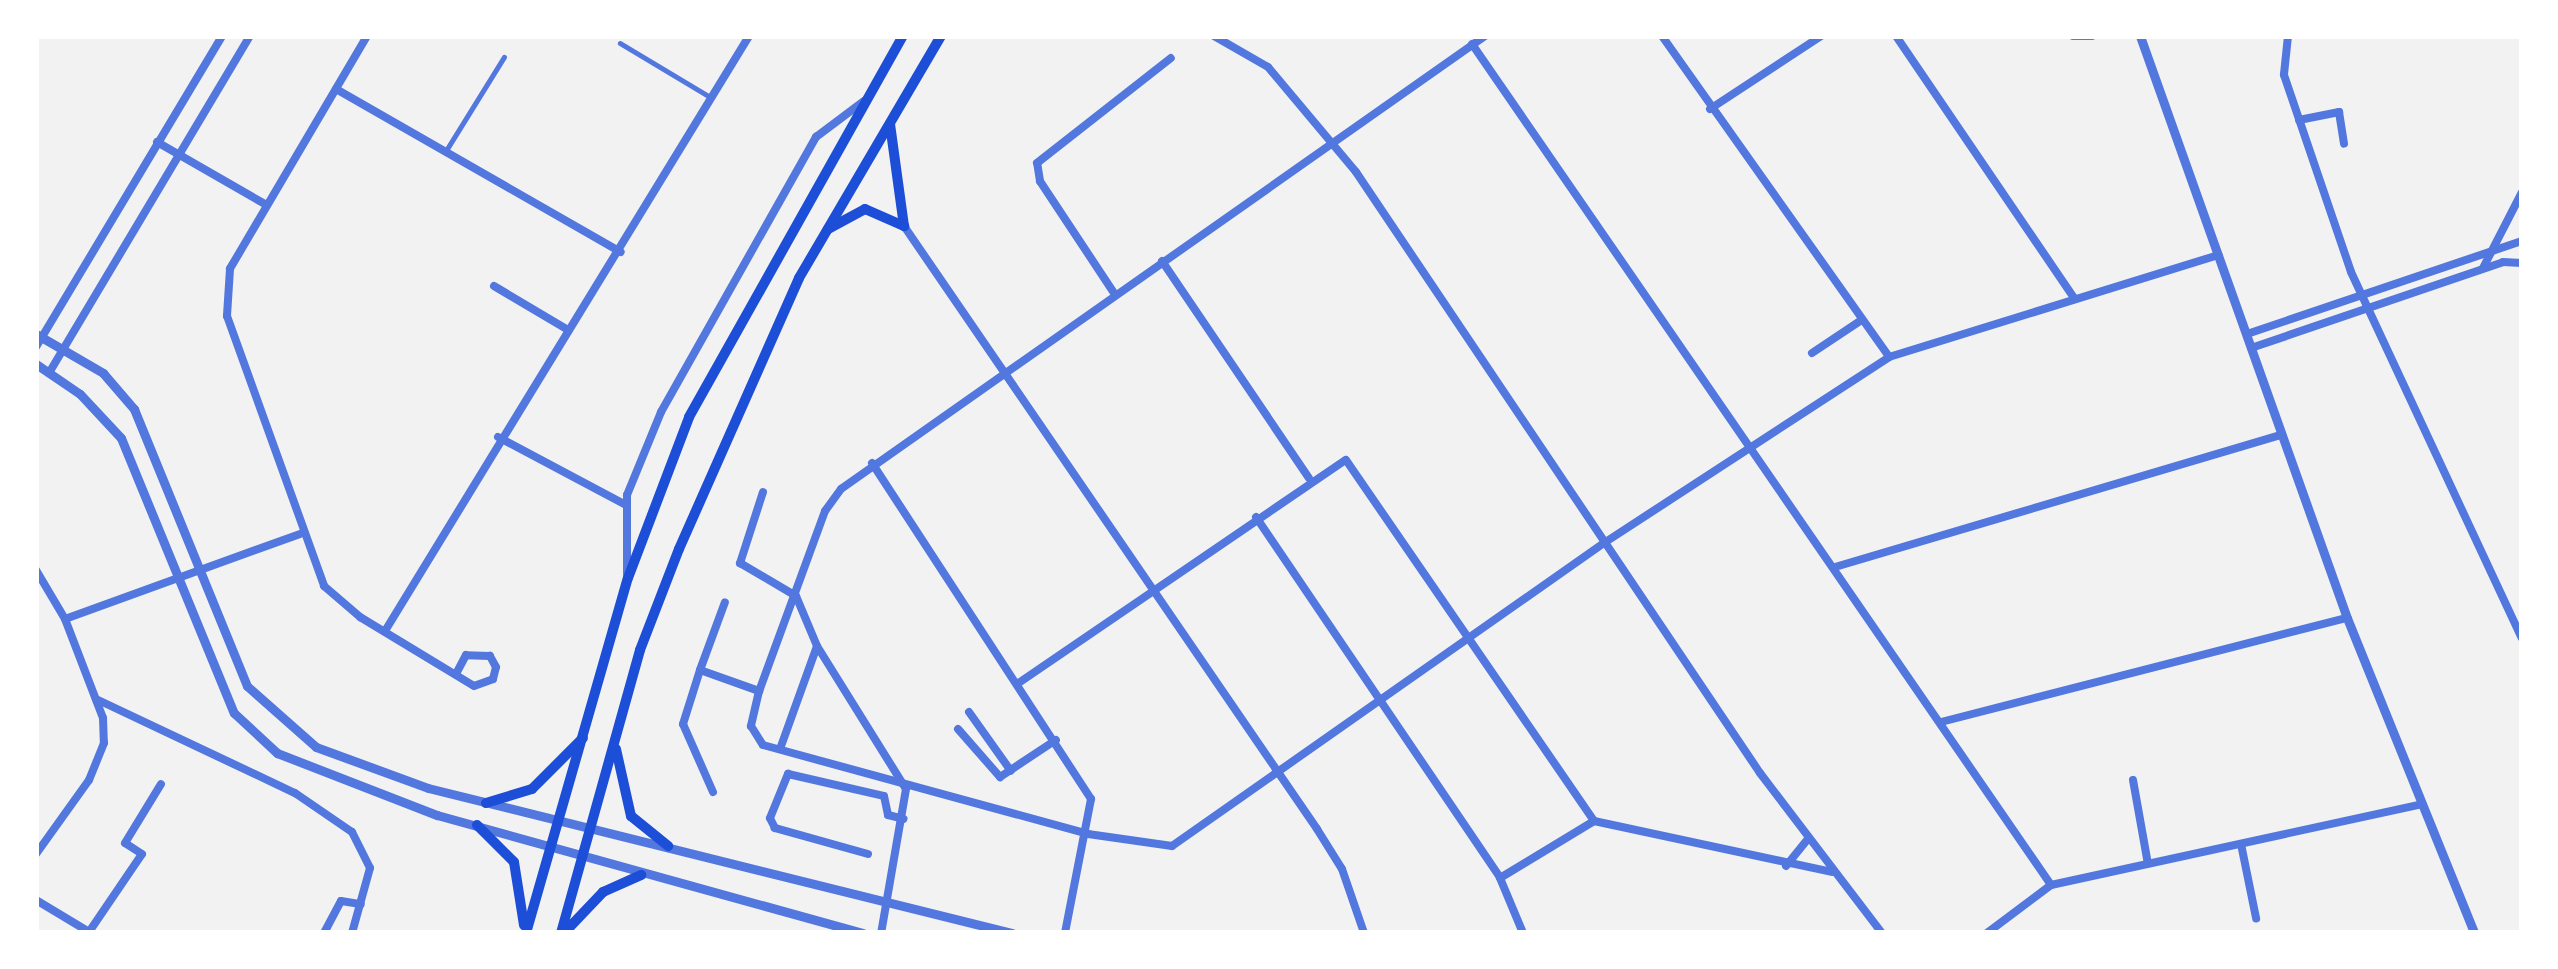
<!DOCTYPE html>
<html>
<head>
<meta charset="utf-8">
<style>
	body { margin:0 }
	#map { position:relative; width:2558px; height:969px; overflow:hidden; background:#f2f2f2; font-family:"PT Sans Narrow",sans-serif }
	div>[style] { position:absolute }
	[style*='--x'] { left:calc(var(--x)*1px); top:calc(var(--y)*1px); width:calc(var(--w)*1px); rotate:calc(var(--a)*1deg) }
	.service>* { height:4.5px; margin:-2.25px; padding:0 2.25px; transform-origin:2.25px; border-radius:2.25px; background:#5277de }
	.minor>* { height:8px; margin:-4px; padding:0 4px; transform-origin:4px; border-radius:4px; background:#5277de }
	.tertiary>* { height:9px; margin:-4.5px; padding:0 4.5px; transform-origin:4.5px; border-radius:4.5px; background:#5277de }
	.secondary>* { height:10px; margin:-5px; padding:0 5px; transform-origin:5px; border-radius:5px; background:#1d4ed8 }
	span { translate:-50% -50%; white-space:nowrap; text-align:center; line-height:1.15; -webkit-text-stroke:12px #fff; paint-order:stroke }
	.frame { position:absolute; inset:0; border:39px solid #fff; pointer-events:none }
</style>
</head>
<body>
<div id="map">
	<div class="service">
		<div style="--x:620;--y:43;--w:107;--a:30.9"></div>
		<div style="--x:447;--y:149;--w:108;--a:-58.2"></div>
	</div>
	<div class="minor">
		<div style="--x:367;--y:36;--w:270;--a:120.5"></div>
		<div style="--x:230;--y:269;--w:47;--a:93.7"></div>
		<div style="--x:227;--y:316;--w:287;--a:70.2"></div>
		<div style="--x:324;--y:586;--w:48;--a:40.7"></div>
		<div style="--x:360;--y:617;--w:133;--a:31.2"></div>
		<div style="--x:474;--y:686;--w:20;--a:-20"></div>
		<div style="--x:493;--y:679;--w:12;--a:-76"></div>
		<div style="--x:496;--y:667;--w:13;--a:-119"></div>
		<div style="--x:490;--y:656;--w:24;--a:-178"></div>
		<div style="--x:466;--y:655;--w:21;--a:118"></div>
		<div style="--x:1214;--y:36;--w:62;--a:29.9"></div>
		<div style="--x:1268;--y:67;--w:137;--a:50"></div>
		<div style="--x:1356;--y:172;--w:724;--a:56.09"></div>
		<div style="--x:1760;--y:773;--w:201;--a:52.7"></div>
		<div style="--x:1485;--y:36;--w:787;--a:144.88"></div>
		<div style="--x:841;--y:489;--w:27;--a:126"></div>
		<div style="--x:825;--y:511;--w:192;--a:110.1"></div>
		<div style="--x:759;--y:691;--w:36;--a:103"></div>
		<div style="--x:751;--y:726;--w:22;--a:58"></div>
		<div style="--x:763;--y:745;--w:337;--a:15.3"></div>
		<div style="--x:1088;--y:834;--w:85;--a:8.1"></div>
		<div style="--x:1172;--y:846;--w:528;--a:-35.05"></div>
		<div style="--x:1604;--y:543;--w:340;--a:-33.1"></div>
		<div style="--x:1889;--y:357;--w:345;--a:-17.2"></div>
		<div style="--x:1662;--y:36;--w:393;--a:54.7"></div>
		<div style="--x:1896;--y:36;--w:318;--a:55.8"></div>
		<div style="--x:2073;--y:36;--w:19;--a:0"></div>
		<div style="--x:2288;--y:36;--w:39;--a:96"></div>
		<div style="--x:2284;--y:75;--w:208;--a:71.2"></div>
		<div style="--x:2351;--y:272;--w:404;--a:65"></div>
		<div style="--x:1472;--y:44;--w:1021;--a:55.45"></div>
		<div style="--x:336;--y:89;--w:328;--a:29.8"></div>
		<div style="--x:1710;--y:109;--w:133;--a:-33.3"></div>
		<div style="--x:2299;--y:120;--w:41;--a:-11.3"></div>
		<div style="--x:2339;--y:112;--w:32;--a:81"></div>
		<div style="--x:157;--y:142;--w:125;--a:29.9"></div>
		<div style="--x:904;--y:226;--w:731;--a:55.59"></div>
		<div style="--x:1317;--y:829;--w:47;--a:58"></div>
		<div style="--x:1342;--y:869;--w:68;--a:71"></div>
		<div style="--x:1162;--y:261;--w:262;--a:55.9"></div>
		<div style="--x:2483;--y:268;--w:85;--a:-62.8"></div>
		<div style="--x:494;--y:286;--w:86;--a:30.7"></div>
		<div style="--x:1114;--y:293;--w:134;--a:-123.5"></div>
		<div style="--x:1040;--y:181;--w:18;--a:-99"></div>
		<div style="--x:1037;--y:163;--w:170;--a:-38.1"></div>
		<div style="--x:2247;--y:334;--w:290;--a:-18.7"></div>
		<div style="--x:36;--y:347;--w:362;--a:-59.1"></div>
		<div style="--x:2251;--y:348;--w:266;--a:-18.8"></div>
		<div style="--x:2503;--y:262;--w:19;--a:3"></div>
		<div style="--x:1812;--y:353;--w:58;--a:-33.7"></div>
		<div style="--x:49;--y:373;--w:392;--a:-59.2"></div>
		<div style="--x:498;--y:437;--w:145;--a:28"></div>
		<div style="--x:872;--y:463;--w:401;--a:56.9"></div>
		<div style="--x:1091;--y:799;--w:136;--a:101"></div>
		<div style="--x:763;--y:492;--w:75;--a:107.9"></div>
		<div style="--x:740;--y:563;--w:65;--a:30.5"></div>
		<div style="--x:796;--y:596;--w:54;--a:67.2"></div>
		<div style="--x:817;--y:646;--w:168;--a:58.1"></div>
		<div style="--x:906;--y:789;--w:146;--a:99.8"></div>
		<div style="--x:1256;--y:517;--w:436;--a:55.9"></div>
		<div style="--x:1500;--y:878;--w:60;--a:67.3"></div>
		<div style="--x:1835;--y:567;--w:466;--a:-16.5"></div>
		<div style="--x:36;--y:570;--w:57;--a:59.4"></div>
		<div style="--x:65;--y:619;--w:106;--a:69"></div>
		<div style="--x:103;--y:718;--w:25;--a:88"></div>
		<div style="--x:104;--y:743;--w:40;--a:112"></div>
		<div style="--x:89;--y:780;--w:91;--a:125.6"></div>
		<div style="--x:627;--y:574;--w:79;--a:-90"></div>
		<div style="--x:627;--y:495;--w:90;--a:-67.7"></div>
		<div style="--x:661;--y:412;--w:316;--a:-60.6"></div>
		<div style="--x:816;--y:137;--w:60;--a:-36.9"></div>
		<div style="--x:65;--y:619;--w:250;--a:-19.9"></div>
		<div style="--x:385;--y:631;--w:698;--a:-58.54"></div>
		<div style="--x:700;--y:670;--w:72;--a:-69.8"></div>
		<div style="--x:1020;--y:682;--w:394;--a:-34.3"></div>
		<div style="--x:1346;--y:460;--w:438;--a:55.5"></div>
		<div style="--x:96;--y:699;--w:220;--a:25.3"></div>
		<div style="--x:295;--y:793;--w:69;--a:34.4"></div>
		<div style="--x:352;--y:832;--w:40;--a:63.4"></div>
		<div style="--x:370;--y:868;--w:67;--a:105.5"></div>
		<div style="--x:969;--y:712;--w:72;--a:54.6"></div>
		<div style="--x:1941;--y:722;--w:419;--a:-14.4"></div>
		<div style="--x:958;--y:729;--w:64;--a:48.8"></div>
		<div style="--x:1000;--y:777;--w:67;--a:-33.5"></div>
		<div style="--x:780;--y:749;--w:109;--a:-70.2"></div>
		<div style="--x:2133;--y:780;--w:85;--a:79.9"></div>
		<div style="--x:713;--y:792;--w:74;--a:-113.8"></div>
		<div style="--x:683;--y:724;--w:57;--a:-72.5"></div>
		<div style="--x:700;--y:670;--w:63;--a:19.6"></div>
		<div style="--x:2241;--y:844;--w:76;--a:78.5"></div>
		<div style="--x:868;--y:854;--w:97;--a:-164.4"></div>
		<div style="--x:775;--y:828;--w:11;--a:-117"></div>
		<div style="--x:770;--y:818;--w:48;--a:-67.8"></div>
		<div style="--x:788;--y:774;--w:98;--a:12.9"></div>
		<div style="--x:884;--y:796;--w:19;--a:78"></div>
		<div style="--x:888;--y:815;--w:16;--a:14"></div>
		<div style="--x:1786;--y:866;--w:35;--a:-51"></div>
		<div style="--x:1500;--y:878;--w:110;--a:-31.2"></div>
		<div style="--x:1594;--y:821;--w:243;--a:12.1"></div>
		<div style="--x:36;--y:900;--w:64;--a:31"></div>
		<div style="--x:89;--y:932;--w:94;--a:-55.8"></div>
		<div style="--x:142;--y:854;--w:20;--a:-147"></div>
		<div style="--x:125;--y:843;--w:69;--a:-58.6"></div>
		<div style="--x:324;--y:933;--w:36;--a:-62"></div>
		<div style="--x:341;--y:901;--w:20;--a:9"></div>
		<div style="--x:1987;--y:933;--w:80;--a:-36.9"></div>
		<div style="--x:2051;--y:885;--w:380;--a:-12.3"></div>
	</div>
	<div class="tertiary">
		<div style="--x:2140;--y:36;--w:618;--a:70.42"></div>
		<div style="--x:2347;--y:618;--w:340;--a:68"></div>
		<div style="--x:36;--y:334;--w:78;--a:30.2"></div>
		<div style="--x:103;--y:373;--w:48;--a:49.3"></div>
		<div style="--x:134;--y:409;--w:299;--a:67.8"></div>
		<div style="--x:247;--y:686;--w:92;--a:41.5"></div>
		<div style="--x:316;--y:747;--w:119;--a:20.1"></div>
		<div style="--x:428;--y:788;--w:602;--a:13.94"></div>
		<div style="--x:36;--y:364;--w:53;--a:34.3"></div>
		<div style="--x:80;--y:394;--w:60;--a:47"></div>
		<div style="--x:121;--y:438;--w:297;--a:67.7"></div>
		<div style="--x:234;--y:713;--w:59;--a:42.9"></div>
		<div style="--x:277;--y:753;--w:172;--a:21.2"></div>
		<div style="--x:437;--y:815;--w:442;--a:15.5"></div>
	</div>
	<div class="secondary">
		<div style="--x:890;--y:124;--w:103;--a:82.2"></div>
		<div style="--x:828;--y:229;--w:42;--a:-28.4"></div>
		<div style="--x:865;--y:209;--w:43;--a:23.6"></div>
		<div style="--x:616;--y:749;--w:69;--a:77.4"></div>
		<div style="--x:631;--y:816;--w:48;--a:39"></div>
		<div style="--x:486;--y:803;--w:48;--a:-16.9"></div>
		<div style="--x:532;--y:789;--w:72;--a:-45"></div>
		<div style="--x:477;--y:825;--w:52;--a:45"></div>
		<div style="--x:514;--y:862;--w:64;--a:81"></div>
		<div style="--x:526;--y:933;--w:369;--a:-74"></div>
		<div style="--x:628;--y:578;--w:172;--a:-69.2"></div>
		<div style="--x:689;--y:417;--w:437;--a:-60.7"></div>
		<div style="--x:561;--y:933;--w:294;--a:-74.4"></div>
		<div style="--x:640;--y:650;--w:108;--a:-68.9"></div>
		<div style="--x:679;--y:549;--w:296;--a:-66.1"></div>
		<div style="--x:799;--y:278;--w:281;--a:-59.6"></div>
		<div style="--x:564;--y:933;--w:57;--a:-46.4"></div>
		<div style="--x:603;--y:892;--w:42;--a:-24.1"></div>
	</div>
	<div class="frame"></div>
</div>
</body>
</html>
